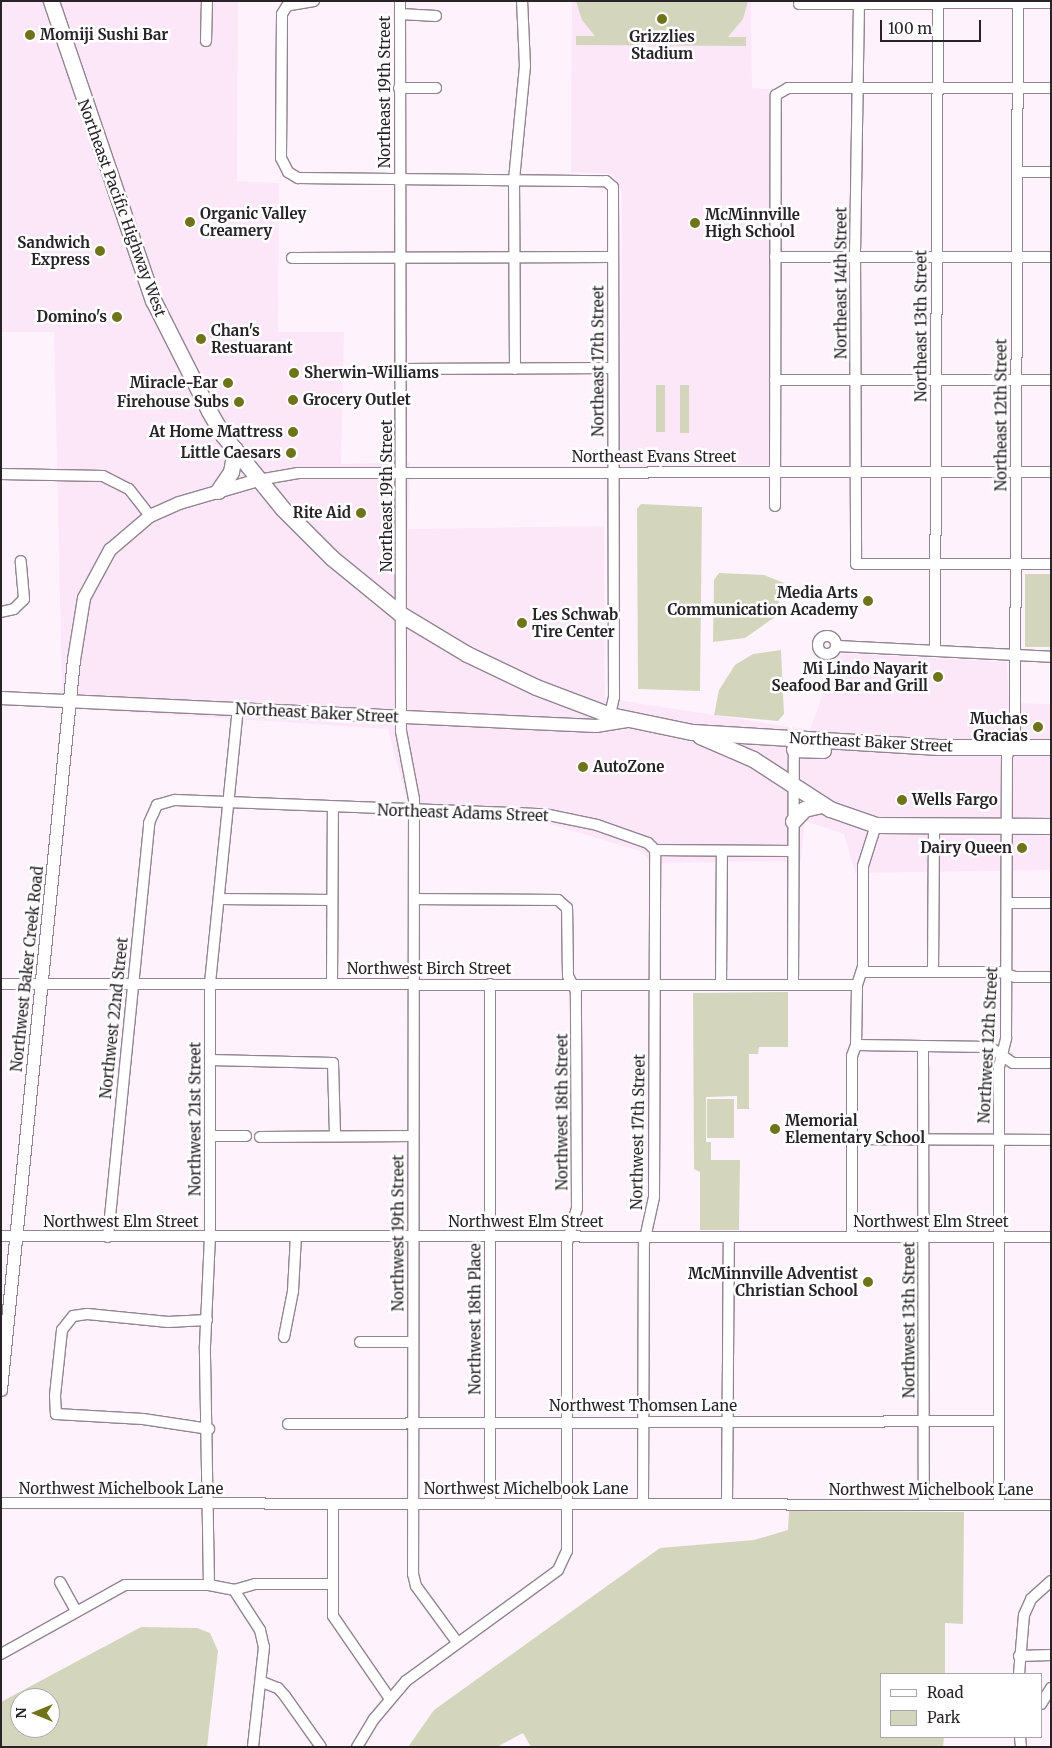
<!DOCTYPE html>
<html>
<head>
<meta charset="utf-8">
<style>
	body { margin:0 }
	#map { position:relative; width:1052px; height:1748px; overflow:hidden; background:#fef3fd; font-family:Merriweather,serif }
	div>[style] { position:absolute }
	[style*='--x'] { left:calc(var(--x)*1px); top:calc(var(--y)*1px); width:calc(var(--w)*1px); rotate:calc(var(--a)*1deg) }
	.built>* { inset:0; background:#fce7f9 }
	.green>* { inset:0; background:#d3d6bc; transform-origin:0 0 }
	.roads { filter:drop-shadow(1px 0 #928590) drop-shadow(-1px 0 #928590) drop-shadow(0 1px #928590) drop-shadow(0 -1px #928590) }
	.minor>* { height:10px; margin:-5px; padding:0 5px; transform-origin:5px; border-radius:5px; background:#fff }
	.minor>.ring { margin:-5px; padding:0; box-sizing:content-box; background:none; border:10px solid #fff; border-radius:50% }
	.major>* { height:12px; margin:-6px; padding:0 6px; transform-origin:6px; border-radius:6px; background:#fff }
	.highway>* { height:15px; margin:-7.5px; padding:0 7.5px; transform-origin:7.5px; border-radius:7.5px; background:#fff }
	.dots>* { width:14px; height:14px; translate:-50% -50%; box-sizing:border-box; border:2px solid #fff; border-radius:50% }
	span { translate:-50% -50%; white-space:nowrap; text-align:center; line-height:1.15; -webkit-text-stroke:5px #fff; paint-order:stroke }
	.poi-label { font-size:15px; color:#282327; font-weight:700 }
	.left { translate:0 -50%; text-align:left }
	.right { translate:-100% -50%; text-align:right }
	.street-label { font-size:15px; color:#282327 }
	.frame { position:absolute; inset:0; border:2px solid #282327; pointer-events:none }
	.legend { position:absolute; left:880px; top:1673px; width:162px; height:65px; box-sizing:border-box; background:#fff; border:1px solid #a9a7a9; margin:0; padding:6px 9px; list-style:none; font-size:15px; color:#282327 }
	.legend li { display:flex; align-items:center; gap:10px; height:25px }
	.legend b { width:25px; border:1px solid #a9a7a9 }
	.north { position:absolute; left:10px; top:1688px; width:50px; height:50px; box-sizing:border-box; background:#fff; border:1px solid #a9a7a9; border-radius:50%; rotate:270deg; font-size:14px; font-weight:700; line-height:20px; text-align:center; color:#282327 }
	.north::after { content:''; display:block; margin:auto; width:18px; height:22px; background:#6f7319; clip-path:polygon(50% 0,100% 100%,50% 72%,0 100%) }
	.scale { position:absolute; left:880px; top:20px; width:101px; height:22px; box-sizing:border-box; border:2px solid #282327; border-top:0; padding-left:6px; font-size:15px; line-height:18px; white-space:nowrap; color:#282327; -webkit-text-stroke:4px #fff; paint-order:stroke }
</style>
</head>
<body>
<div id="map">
	<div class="built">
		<div style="clip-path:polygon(1px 1px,238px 1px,237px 181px,279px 183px,278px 332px,344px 332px,341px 464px,410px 462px,408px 529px,604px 526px,605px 698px,810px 730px,837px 653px,1007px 662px,1009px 703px,1051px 704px,1051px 870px,855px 873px,844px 834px,805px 821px,801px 861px,650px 863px,643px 852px,543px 822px,404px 818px,407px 801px,388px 729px,79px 709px,62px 692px,54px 332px,1px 332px)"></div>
		<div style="clip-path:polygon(572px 1px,751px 1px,752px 88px,770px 89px,769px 465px,620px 466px,622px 193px,612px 174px,571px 172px)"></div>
	</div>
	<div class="green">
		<div style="clip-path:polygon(576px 1px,748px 1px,743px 19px,728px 37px,746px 37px,746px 46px,576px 45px,576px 36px,595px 36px,582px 20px)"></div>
		<div style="left:656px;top:385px;width:9px;height:47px"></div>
		<div style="left:680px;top:385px;width:9px;height:48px"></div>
		<div style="clip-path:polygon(641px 504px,702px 507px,700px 691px,638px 689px,637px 509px)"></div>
		<div style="clip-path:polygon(719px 573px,764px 575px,784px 583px,775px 617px,745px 638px,713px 642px,714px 580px)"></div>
		<div style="left:1025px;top:574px;width:26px;height:73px"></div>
		<div style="clip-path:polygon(781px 650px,784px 714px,778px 721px,714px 715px,719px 690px,735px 665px,753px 654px)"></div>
		<div style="clip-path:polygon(788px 992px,788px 1047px,759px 1047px,758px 1054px,749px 1054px,749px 1109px,737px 1109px,737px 1096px,706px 1097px,706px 1142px,711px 1142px,711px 1160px,740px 1160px,739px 1230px,700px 1230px,700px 1172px,694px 1169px,693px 993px)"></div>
		<div style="left:707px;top:1099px;width:27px;height:39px"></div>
		<div style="clip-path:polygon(789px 1511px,964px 1512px,963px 1624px,945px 1623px,945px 1674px,881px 1674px,881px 1737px,944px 1737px,943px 1747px,531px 1747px,523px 1733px,497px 1747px,408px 1747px,434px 1710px,660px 1548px,754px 1540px,788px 1530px)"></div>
		<div style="clip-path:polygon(evenodd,141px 1627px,197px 1628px,210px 1633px,218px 1651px,207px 1747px,1px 1747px,1px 1702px,141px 1627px,20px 1698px,50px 1698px,50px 1728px,20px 1728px,20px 1698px)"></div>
	</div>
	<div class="roads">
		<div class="minor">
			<div style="--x:314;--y:1;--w:27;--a:170"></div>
			<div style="--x:287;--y:6;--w:9;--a:122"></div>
			<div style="--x:282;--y:14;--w:144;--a:90.4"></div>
			<div style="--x:281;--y:158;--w:16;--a:63"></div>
			<div style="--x:288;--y:172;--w:12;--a:31"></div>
			<div style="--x:298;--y:178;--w:308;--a:0.6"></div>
			<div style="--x:606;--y:181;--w:9;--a:41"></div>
			<div style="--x:613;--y:187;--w:510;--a:89.89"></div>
			<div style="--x:614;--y:697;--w:18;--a:103"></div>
			<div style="--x:400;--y:1;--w:730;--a:89.92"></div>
			<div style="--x:401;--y:731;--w:69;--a:79.2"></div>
			<div style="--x:414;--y:799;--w:775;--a:90.07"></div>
			<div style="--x:413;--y:1574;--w:12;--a:76"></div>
			<div style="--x:416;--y:1586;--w:69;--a:53.8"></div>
			<div style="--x:859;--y:1;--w:247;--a:90.9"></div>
			<div style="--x:855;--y:248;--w:316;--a:89.8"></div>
			<div style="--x:856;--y:564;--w:195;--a:0"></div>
			<div style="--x:799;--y:4;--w:252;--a:-0.2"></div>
			<div style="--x:400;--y:14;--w:36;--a:3"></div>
			<div style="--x:206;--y:41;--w:40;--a:-88.6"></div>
			<div style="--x:399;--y:88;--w:37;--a:0"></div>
			<div style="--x:1018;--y:172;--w:33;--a:0"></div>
			<div style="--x:775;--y:257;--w:276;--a:0"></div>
			<div style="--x:292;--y:258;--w:321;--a:-0.2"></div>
			<div style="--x:402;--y:369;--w:211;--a:-0.3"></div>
			<div style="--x:515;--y:369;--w:189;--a:-90.3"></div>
			<div style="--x:514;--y:180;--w:115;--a:-84.5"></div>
			<div style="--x:525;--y:66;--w:65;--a:-92.6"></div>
			<div style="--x:775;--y:380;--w:276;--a:0"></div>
			<div style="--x:1;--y:474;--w:102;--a:1.1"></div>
			<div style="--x:103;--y:476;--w:29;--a:27"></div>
			<div style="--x:129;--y:489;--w:34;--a:52"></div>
			<div style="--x:258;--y:480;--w:41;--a:-9.9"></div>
			<div style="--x:298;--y:473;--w:753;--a:-0.08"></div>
			<div style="--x:775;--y:506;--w:411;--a:-89.9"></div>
			<div style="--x:776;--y:95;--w:14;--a:-30"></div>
			<div style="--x:788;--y:88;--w:263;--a:0"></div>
			<div style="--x:1;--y:612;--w:13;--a:-13"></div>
			<div style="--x:14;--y:609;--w:14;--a:-45"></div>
			<div style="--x:24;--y:599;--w:38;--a:-95"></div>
			<div class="ring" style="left:818px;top:636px;width:8px;height:8px"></div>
			<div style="--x:837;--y:646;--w:214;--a:2.9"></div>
			<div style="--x:935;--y:650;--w:649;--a:-89.74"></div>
			<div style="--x:219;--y:899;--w:113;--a:0.5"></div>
			<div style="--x:1007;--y:903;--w:44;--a:0"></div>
			<div style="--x:933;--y:971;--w:145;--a:-89.6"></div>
			<div style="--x:862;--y:972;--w:138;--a:0"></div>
			<div style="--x:1000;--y:972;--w:16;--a:18"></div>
			<div style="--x:1015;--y:977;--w:36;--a:0"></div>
			<div style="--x:332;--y:983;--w:175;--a:-89.7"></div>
			<div style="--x:1;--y:984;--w:856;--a:0.07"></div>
			<div style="--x:721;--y:985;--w:134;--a:-89.6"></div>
			<div style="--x:793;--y:985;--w:241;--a:-89.8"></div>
			<div style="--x:856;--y:1045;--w:134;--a:0.9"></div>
			<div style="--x:990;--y:1047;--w:28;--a:35"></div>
			<div style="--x:1013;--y:1063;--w:38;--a:0"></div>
			<div style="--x:923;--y:1046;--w:459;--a:89.9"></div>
			<div style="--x:210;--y:1060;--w:123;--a:1.4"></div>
			<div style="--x:333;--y:1063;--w:73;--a:88.4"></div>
			<div style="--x:210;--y:1136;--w:36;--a:0"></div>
			<div style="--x:260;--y:1137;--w:153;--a:-0.4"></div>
			<div style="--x:852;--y:1139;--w:199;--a:0.3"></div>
			<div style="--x:1;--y:1236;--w:1050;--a:0.05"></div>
			<div style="--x:108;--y:1237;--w:416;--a:-84.3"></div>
			<div style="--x:149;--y:823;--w:20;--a:-66"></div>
			<div style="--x:157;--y:805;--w:19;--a:-16"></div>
			<div style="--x:175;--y:800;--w:369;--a:2.2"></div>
			<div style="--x:544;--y:814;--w:54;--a:11.7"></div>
			<div style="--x:597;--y:825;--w:54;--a:19.4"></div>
			<div style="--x:648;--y:843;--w:10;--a:45"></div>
			<div style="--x:655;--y:850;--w:138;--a:0.4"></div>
			<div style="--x:852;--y:1237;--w:181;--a:-90"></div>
			<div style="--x:852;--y:1056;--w:12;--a:-70"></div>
			<div style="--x:856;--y:1045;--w:60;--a:-89"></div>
			<div style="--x:857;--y:985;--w:19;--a:-72"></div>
			<div style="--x:863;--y:967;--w:101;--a:-90"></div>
			<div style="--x:863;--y:866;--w:43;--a:-72.4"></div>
			<div style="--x:207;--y:1320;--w:39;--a:177"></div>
			<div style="--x:168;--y:1322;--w:81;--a:-174.4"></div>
			<div style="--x:87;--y:1314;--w:14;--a:172"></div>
			<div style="--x:73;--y:1316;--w:18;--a:128"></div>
			<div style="--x:62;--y:1330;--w:66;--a:96.1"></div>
			<div style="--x:55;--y:1396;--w:18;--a:87"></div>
			<div style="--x:56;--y:1414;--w:87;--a:3.3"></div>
			<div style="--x:143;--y:1419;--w:67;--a:8.6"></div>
			<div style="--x:284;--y:1337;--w:47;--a:-78.9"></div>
			<div style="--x:293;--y:1291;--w:55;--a:-86.9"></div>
			<div style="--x:360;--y:1342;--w:53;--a:0"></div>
			<div style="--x:288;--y:1424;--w:711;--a:-0.24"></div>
			<div style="--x:1;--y:1503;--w:1050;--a:0.11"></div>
			<div style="--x:727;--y:1503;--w:266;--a:-89.6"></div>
			<div style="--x:333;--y:1504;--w:112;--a:90"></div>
			<div style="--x:333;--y:1616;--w:101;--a:55.5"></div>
			<div style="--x:490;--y:1504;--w:520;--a:-90"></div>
			<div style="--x:643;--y:1504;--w:261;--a:-89.8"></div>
			<div style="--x:644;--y:1243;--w:47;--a:-77.7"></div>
			<div style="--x:654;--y:1197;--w:347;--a:-89.8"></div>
			<div style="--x:999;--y:1505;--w:438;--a:-90"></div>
			<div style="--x:999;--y:1067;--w:30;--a:-76"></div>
			<div style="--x:1006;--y:1038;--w:282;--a:-89.8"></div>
			<div style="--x:1007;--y:756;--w:21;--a:-67"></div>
			<div style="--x:1015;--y:737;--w:736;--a:-89.77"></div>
			<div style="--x:60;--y:1582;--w:33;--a:61"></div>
			<div style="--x:209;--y:1585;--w:239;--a:-91"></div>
			<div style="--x:205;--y:1346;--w:109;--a:-87.4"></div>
			<div style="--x:210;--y:1237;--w:254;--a:-90"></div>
			<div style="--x:210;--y:983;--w:275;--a:-84.2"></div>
			<div style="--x:234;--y:1590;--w:48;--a:57"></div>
			<div style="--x:260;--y:1630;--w:17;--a:77"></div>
			<div style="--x:264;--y:1647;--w:101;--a:96.3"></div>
			<div style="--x:1;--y:1654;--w:142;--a:-29.1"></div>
			<div style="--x:125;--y:1585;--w:84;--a:0"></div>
			<div style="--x:209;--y:1585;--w:25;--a:11"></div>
			<div style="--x:234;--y:1590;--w:22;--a:-16"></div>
			<div style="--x:255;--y:1584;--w:77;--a:0"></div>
			<div style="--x:1019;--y:1656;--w:32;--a:-2"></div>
			<div style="--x:1019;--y:1674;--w:59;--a:-85.2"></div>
			<div style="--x:1024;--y:1615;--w:17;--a:-66"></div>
			<div style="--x:1031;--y:1599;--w:27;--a:-42"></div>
			<div style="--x:262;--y:1682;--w:17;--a:21"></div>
			<div style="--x:278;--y:1688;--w:11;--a:49"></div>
			<div style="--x:285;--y:1696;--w:62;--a:54.8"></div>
			<div style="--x:1041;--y:1704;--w:19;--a:-58"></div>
			<div style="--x:1020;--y:1737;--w:10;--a:84"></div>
			<div style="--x:357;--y:1747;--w:33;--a:-59"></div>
			<div style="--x:374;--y:1719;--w:50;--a:-49.9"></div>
			<div style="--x:406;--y:1681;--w:188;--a:-36.1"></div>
			<div style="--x:558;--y:1570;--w:21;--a:-65"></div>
			<div style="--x:567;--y:1551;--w:308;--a:-90"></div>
			<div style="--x:567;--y:1243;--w:35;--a:-74"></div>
			<div style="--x:577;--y:1209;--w:218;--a:-90.3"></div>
			<div style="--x:576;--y:991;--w:17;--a:-118"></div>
			<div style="--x:568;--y:976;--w:68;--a:-90.8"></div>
			<div style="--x:567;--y:908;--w:12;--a:-138"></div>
			<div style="--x:558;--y:900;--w:144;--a:-179.6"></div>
		</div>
		<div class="major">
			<div style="--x:1;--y:698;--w:596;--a:2.69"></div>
			<div style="--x:596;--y:726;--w:36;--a:-9"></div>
			<div style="--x:1;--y:1390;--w:734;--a:-84.29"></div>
			<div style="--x:74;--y:660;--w:63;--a:-80.8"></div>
			<div style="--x:84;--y:598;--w:55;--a:-61.6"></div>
			<div style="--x:110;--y:550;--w:52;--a:-40.4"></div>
			<div style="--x:150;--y:516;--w:32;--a:-24"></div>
			<div style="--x:179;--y:503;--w:82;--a:-16.2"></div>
		</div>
		<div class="highway">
			<div style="--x:51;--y:1;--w:316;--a:71.2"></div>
			<div style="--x:153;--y:300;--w:124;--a:63.2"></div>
			<div style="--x:209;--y:411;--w:28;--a:60"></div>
			<div style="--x:223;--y:435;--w:95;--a:51"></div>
			<div style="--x:283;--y:509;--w:69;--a:45"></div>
			<div style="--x:332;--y:558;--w:90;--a:39.2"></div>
			<div style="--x:402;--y:615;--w:76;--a:31"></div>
			<div style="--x:467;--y:654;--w:76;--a:25.6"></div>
			<div style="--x:536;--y:687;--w:79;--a:20.7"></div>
			<div style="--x:610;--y:715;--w:84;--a:11.7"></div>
			<div style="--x:692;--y:732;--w:247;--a:3.5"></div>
			<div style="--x:939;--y:747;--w:112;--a:0"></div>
			<div style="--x:218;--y:491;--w:23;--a:-56"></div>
			<div style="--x:231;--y:472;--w:23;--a:-80"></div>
			<div style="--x:700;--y:736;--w:58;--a:23.5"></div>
			<div style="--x:753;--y:759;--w:92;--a:33"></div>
			<div style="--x:830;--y:809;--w:49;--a:19.2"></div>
			<div style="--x:876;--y:825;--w:175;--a:0.3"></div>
			<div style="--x:794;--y:749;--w:29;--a:2"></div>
			<div style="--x:793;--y:821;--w:16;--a:-47"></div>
			<div style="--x:804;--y:809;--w:17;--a:-13"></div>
		</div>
	</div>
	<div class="dots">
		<div style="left:662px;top:19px;background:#6f7319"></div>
		<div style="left:30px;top:35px;background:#6f7319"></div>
		<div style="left:190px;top:222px;background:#6f7319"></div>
		<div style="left:695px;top:223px;background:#6f7319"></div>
		<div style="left:100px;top:251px;background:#6f7319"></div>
		<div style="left:117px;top:317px;background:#6f7319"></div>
		<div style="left:201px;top:339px;background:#6f7319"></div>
		<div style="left:294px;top:373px;background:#6f7319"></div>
		<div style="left:228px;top:383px;background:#6f7319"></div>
		<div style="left:293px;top:400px;background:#6f7319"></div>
		<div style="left:239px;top:402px;background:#6f7319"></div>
		<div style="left:293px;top:432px;background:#6f7319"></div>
		<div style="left:291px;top:453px;background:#6f7319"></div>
		<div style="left:361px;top:513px;background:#6f7319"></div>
		<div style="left:868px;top:601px;background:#6f7319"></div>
		<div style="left:522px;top:623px;background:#6f7319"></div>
		<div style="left:938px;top:677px;background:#6f7319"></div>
		<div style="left:1038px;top:727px;background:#6f7319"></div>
		<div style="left:583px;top:767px;background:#6f7319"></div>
		<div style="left:902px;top:800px;background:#6f7319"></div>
		<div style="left:1022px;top:848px;background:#6f7319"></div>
		<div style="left:775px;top:1129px;background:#6f7319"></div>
		<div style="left:868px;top:1282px;background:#6f7319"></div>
	</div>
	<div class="poi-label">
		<span class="left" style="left:40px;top:35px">Momiji Sushi Bar</span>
		<span style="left:662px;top:45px">Grizzlies<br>Stadium</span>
		<span class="left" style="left:200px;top:222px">Organic Valley<br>Creamery</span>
		<span class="left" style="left:705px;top:223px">McMinnville<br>High School</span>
		<span class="right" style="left:90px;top:251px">Sandwich<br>Express</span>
		<span class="right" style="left:107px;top:317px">Domino's</span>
		<span class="left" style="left:211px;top:339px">Chan's<br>Restuarant</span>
		<span class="left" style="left:304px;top:373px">Sherwin-Williams</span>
		<span class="right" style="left:218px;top:383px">Miracle-Ear</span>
		<span class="left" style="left:303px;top:400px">Grocery Outlet</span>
		<span class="right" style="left:229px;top:402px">Firehouse Subs</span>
		<span class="right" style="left:283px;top:432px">At Home Mattress</span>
		<span class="right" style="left:281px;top:453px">Little Caesars</span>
		<span class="right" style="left:351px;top:513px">Rite Aid</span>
		<span class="right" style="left:858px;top:601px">Media Arts<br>Communication Academy</span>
		<span class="left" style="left:532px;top:623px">Les Schwab<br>Tire Center</span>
		<span class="right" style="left:928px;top:677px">Mi Lindo Nayarit<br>Seafood Bar and Grill</span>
		<span class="right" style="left:1028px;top:727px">Muchas<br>Gracias</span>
		<span class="left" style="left:593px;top:767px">AutoZone</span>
		<span class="left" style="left:912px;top:800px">Wells Fargo</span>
		<span class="right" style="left:1012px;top:848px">Dairy Queen</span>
		<span class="left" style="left:785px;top:1129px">Memorial<br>Elementary School</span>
		<span class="right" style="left:858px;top:1282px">McMinnville Adventist<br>Christian School</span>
	</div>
	<div class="street-label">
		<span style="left:385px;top:92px;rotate:-90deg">Northeast 19th Street</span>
		<span style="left:122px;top:208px;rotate:70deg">Northeast Pacific Highway West</span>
		<span style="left:841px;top:283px;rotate:-90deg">Northeast 14th Street</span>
		<span style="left:921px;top:326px;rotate:-90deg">Northeast 13th Street</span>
		<span style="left:598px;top:361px;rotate:-90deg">Northeast 17th Street</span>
		<span style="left:1001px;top:415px;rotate:-90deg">Northeast 12th Street</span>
		<span style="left:654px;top:457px">Northeast Evans Street</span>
		<span style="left:387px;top:496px;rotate:-90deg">Northeast 19th Street</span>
		<span style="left:317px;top:713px;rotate:3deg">Northeast Baker Street</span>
		<span style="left:871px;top:742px;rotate:3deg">Northeast Baker Street</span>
		<span style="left:463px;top:813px;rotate:2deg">Northeast Adams Street</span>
		<span style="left:27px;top:969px;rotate:-84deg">Northwest Baker Creek Road</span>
		<span style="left:429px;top:969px">Northwest Birch Street</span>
		<span style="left:114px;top:1018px;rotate:-84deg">Northwest 22nd Street</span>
		<span style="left:988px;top:1045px;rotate:-87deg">Northwest 12th Street</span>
		<span style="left:562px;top:1112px;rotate:-90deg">Northwest 18th Street</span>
		<span style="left:195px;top:1119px;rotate:-90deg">Northwest 21st Street</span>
		<span style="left:638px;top:1132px;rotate:-89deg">Northwest 17th Street</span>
		<span style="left:121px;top:1222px">Northwest Elm Street</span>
		<span style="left:526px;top:1222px">Northwest Elm Street</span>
		<span style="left:931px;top:1222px">Northwest Elm Street</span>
		<span style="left:398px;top:1233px;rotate:-90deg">Northwest 19th Street</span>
		<span style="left:475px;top:1319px;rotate:-90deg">Northwest 18th Place</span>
		<span style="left:909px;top:1320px;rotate:-90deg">Northwest 13th Street</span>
		<span style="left:643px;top:1406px">Northwest Thomsen Lane</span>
		<span style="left:121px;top:1489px">Northwest Michelbook Lane</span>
		<span style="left:526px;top:1489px">Northwest Michelbook Lane</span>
		<span style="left:931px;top:1490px">Northwest Michelbook Lane</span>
	</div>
	<div class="frame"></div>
	<ul class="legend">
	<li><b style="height:6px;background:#fff"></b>Road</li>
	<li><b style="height:14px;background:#d3d6bc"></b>Park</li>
	</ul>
	<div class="north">N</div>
	<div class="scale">100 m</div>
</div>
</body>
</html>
